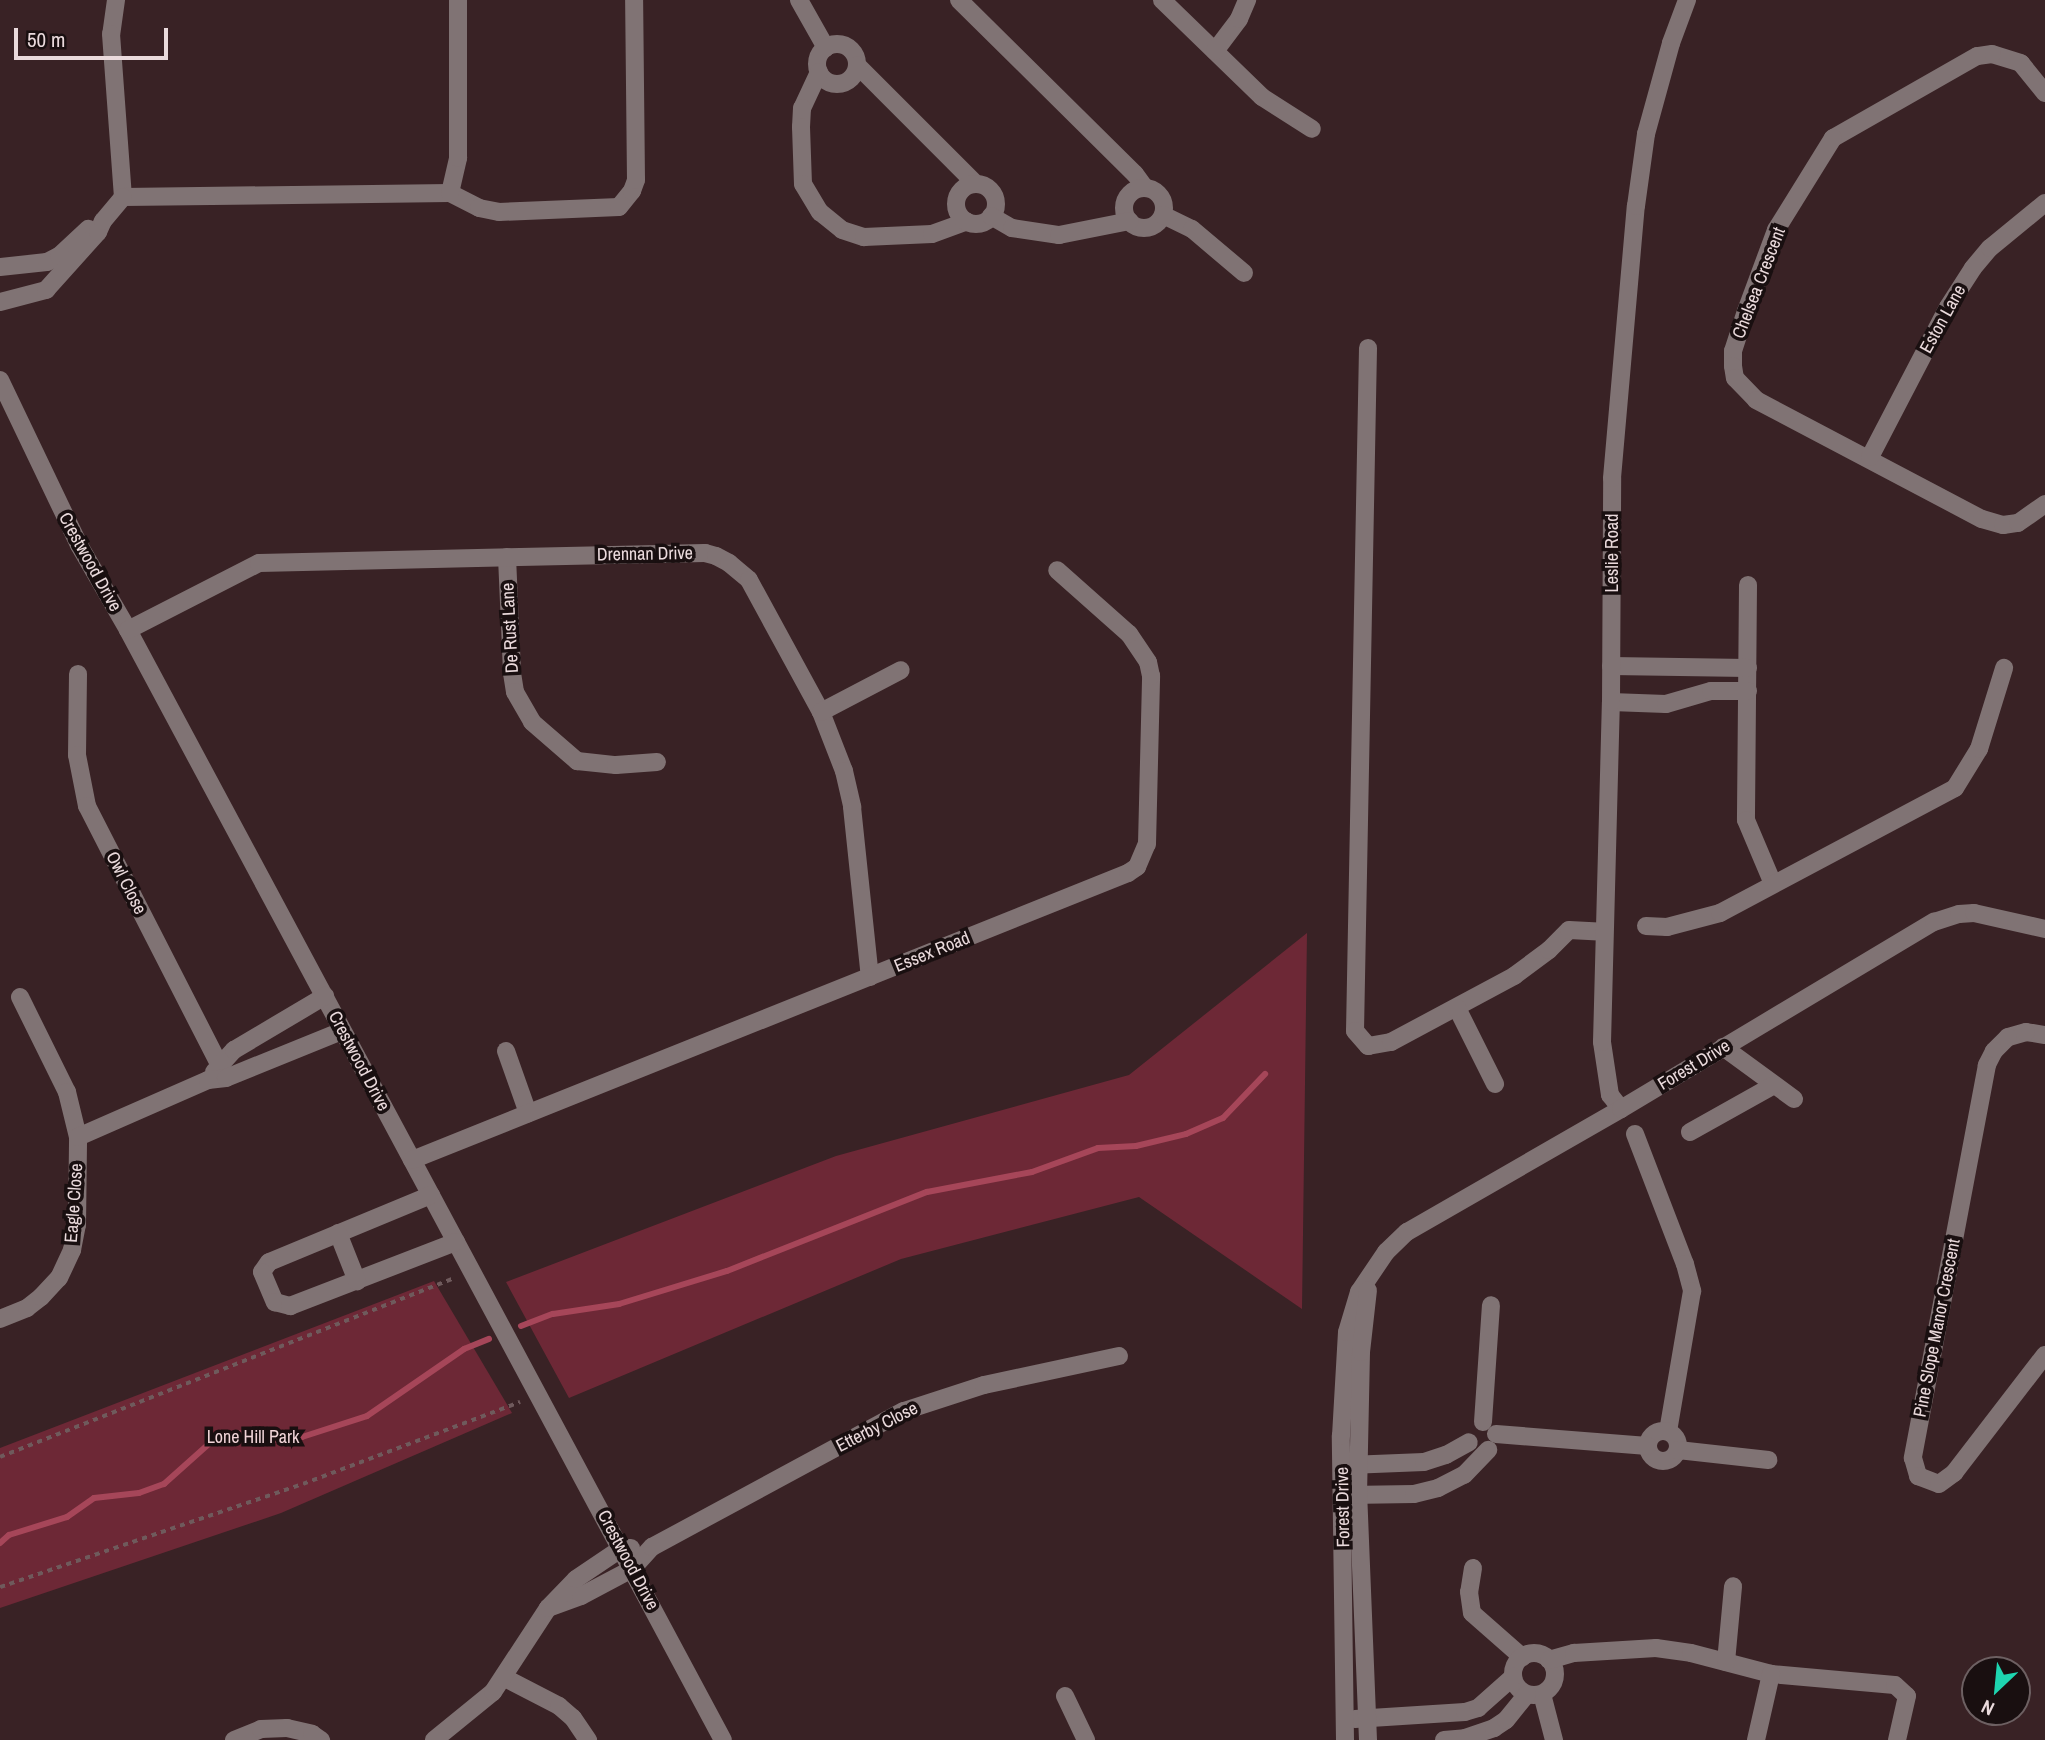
<!DOCTYPE html>
<html>
<head>
<meta charset="utf-8">
<style>
	body { margin:0 }
	#map { position:relative; width:2045px; height:1740px; overflow:hidden; background:#392225; font-family:"Archivo Narrow",sans-serif }
	div>[style] { position:absolute }
	[style*='--x'] { left:calc(var(--x)*1px); top:calc(var(--y)*1px); width:calc(var(--w)*1px); rotate:calc(var(--a)*1deg) }
	.green>* { inset:0; background:#6d2836 }
	.stream>* { height:6px; margin:-3px; padding:0 3px; transform-origin:3px; border-radius:3px; background:#a64659 }
	.path>* { height:3.5px; margin-top:-1.75px; transform-origin:0; background:repeating-linear-gradient(90deg,#6f5a5c 0 5px,transparent 0 10px) }
	.minor>* { height:18px; margin:-9px; padding:0 9px; transform-origin:9px; border-radius:9px; background:#807374 }
	.minor>.ring { margin:-9px; padding:0; box-sizing:content-box; background:none; border:18px solid #807374; border-radius:50% }
	span { translate:-50% -50%; white-space:nowrap; text-align:center; line-height:1.15; -webkit-text-stroke:7px #190f10; paint-order:stroke }
	.street-label { font-size:18px; color:#eadadc }
	.park-label { font-size:18px; color:#f1d5d8 }
	.north { position:absolute; left:1961px; top:1656px; width:70px; height:70px; box-sizing:border-box; background:#190f10; border:2px solid #6d6062; border-radius:50%; rotate:206deg; font-size:19px; font-weight:700; line-height:28px; text-align:center; color:#eadadc }
	.north::after { content:''; display:block; margin:auto; width:24px; height:32px; background:#1ed5b0; clip-path:polygon(50% 0,100% 100%,50% 72%,0 100%) }
	.scale { position:absolute; left:14px; top:28px; width:154px; height:32px; box-sizing:border-box; border:4px solid #eadadc; border-top:0; padding-left:9px; font-size:21px; line-height:24px; white-space:nowrap; color:#eadadc; -webkit-text-stroke:5px #190f10; paint-order:stroke }
</style>
</head>
<body>
<div id="map">
	<div class="green">
		<div style="clip-path:polygon(1307px 933px,1302px 1309px,1139px 1197px,901px 1259px,569px 1398px,506px 1282px,836px 1156px,1129px 1075px)"></div>
		<div style="clip-path:polygon(434px 1281px,512px 1413px,281px 1513px,0 1608px,0 1448px)"></div>
	</div>
	<div class="stream">
		<div style="--x:521;--y:1326;--w:34;--a:-21"></div>
		<div style="--x:553;--y:1314;--w:67;--a:-8.6"></div>
		<div style="--x:619;--y:1304;--w:113;--a:-17"></div>
		<div style="--x:727;--y:1271;--w:215;--a:-21.6"></div>
		<div style="--x:927;--y:1192;--w:107;--a:-10.8"></div>
		<div style="--x:1032;--y:1172;--w:70;--a:-20"></div>
		<div style="--x:1098;--y:1148;--w:38;--a:-3"></div>
		<div style="--x:1136;--y:1146;--w:51;--a:-13.5"></div>
		<div style="--x:1186;--y:1134;--w:40;--a:-23.4"></div>
		<div style="--x:1223;--y:1118;--w:61;--a:-46.3"></div>
		<div style="--x:0;--y:1543;--w:12;--a:-42"></div>
		<div style="--x:9;--y:1535;--w:61;--a:-17.2"></div>
		<div style="--x:67;--y:1517;--w:33;--a:-35"></div>
		<div style="--x:94;--y:1498;--w:45;--a:-6.3"></div>
		<div style="--x:139;--y:1493;--w:27;--a:-20"></div>
		<div style="--x:164;--y:1484;--w:63;--a:-41.8"></div>
		<div style="--x:211;--y:1442;--w:28;--a:-18"></div>
		<div style="--x:238;--y:1433;--w:37;--a:11"></div>
		<div style="--x:274;--y:1440;--w:28;--a:-6"></div>
		<div style="--x:302;--y:1437;--w:68;--a:-17.9"></div>
		<div style="--x:367;--y:1416;--w:118;--a:-34.6"></div>
		<div style="--x:464;--y:1349;--w:27;--a:-22"></div>
	</div>
	<div class="path">
		<div style="--x:0;--y:1457;--w:488;--a:-21.5"></div>
		<div style="--x:0;--y:1587;--w:320;--a:-18.8"></div>
		<div style="--x:303;--y:1484;--w:232;--a:-20.7"></div>
	</div>
	<div class="minor">
		<div style="--x:116;--y:0;--w:34;--a:98"></div>
		<div style="--x:111;--y:34;--w:163;--a:85.8"></div>
		<div style="--x:123;--y:197;--w:327;--a:-0.7"></div>
		<div style="--x:450;--y:193;--w:33;--a:27"></div>
		<div style="--x:479;--y:208;--w:20;--a:11"></div>
		<div style="--x:499;--y:212;--w:120;--a:-2.4"></div>
		<div style="--x:619;--y:207;--w:21;--a:-51"></div>
		<div style="--x:632;--y:191;--w:12;--a:-70"></div>
		<div style="--x:636;--y:180;--w:180;--a:-90.6"></div>
		<div style="--x:799;--y:0;--w:55;--a:60.6"></div>
		<div style="--x:959;--y:0;--w:247;--a:44.7"></div>
		<div style="--x:1135;--y:174;--w:17;--a:54"></div>
		<div style="--x:1162;--y:0;--w:139;--a:44.1"></div>
		<div style="--x:1262;--y:97;--w:59;--a:32.6"></div>
		<div class="ring" style="left:817px;top:44px;width:22px;height:22px"></div>
		<div style="--x:1215;--y:51;--w:40;--a:-53"></div>
		<div style="--x:1239;--y:19;--w:21;--a:-67"></div>
		<div style="--x:857;--y:65;--w:168;--a:45"></div>
		<div style="--x:819;--y:72;--w:40;--a:115"></div>
		<div style="--x:802;--y:108;--w:19;--a:93"></div>
		<div style="--x:801;--y:127;--w:57;--a:88"></div>
		<div style="--x:803;--y:184;--w:33;--a:59"></div>
		<div style="--x:820;--y:212;--w:28;--a:39"></div>
		<div style="--x:842;--y:230;--w:23;--a:18"></div>
		<div style="--x:864;--y:237;--w:68;--a:-2.5"></div>
		<div style="--x:932;--y:234;--w:37;--a:-20"></div>
		<div style="--x:2045;--y:93;--w:38;--a:-129"></div>
		<div style="--x:2021;--y:63;--w:30;--a:-163"></div>
		<div style="--x:1992;--y:54;--w:15;--a:172"></div>
		<div style="--x:1977;--y:56;--w:166;--a:150.3"></div>
		<div style="--x:1833;--y:138;--w:108;--a:121.8"></div>
		<div style="--x:1776;--y:230;--w:86;--a:110.3"></div>
		<div style="--x:1746;--y:311;--w:42;--a:108"></div>
		<div style="--x:1733;--y:351;--w:15;--a:90"></div>
		<div style="--x:1733;--y:366;--w:12;--a:81"></div>
		<div style="--x:1735;--y:378;--w:30;--a:46"></div>
		<div style="--x:1756;--y:400;--w:255;--a:27.8"></div>
		<div style="--x:1982;--y:519;--w:22;--a:16"></div>
		<div style="--x:2003;--y:525;--w:15;--a:-8"></div>
		<div style="--x:2018;--y:523;--w:33;--a:-35"></div>
		<div class="ring" style="left:956px;top:184px;width:22px;height:22px"></div>
		<div class="ring" style="left:1124px;top:188px;width:22px;height:22px"></div>
		<div style="--x:450;--y:193;--w:36;--a:-77"></div>
		<div style="--x:458;--y:158;--w:158;--a:-90"></div>
		<div style="--x:1163;--y:215;--w:32;--a:26"></div>
		<div style="--x:1192;--y:229;--w:68;--a:40.2"></div>
		<div style="--x:991;--y:216;--w:24;--a:30"></div>
		<div style="--x:1012;--y:228;--w:48;--a:8.5"></div>
		<div style="--x:1059;--y:235;--w:72;--a:-11.2"></div>
		<div style="--x:0;--y:267;--w:47;--a:-6.1"></div>
		<div style="--x:47;--y:262;--w:13;--a:-27"></div>
		<div style="--x:59;--y:256;--w:40;--a:-43"></div>
		<div style="--x:0;--y:302;--w:48;--a:-14.6"></div>
		<div style="--x:46;--y:290;--w:78;--a:-48.1"></div>
		<div style="--x:98;--y:232;--w:12;--a:-66"></div>
		<div style="--x:103;--y:221;--w:31;--a:-50"></div>
		<div style="--x:1368;--y:348;--w:683;--a:91.09"></div>
		<div style="--x:1355;--y:1031;--w:20;--a:49"></div>
		<div style="--x:1368;--y:1046;--w:23;--a:-10"></div>
		<div style="--x:1391;--y:1042;--w:140;--a:-28.2"></div>
		<div style="--x:1514;--y:976;--w:44;--a:-36.6"></div>
		<div style="--x:1549;--y:950;--w:28;--a:-45"></div>
		<div style="--x:1569;--y:930;--w:34;--a:3"></div>
		<div style="--x:0;--y:380;--w:183;--a:64.4"></div>
		<div style="--x:79;--y:545;--w:98;--a:60"></div>
		<div style="--x:128;--y:630;--w:1259;--a:61.81"></div>
		<div style="--x:1870;--y:457;--w:169;--a:-62.5"></div>
		<div style="--x:1948;--y:307;--w:46;--a:-57.3"></div>
		<div style="--x:1973;--y:268;--w:26;--a:-50"></div>
		<div style="--x:1990;--y:248;--w:71;--a:-39.3"></div>
		<div style="--x:507;--y:557;--w:116;--a:87.5"></div>
		<div style="--x:512;--y:673;--w:19;--a:81"></div>
		<div style="--x:515;--y:692;--w:34;--a:60"></div>
		<div style="--x:532;--y:722;--w:60;--a:40.9"></div>
		<div style="--x:577;--y:761;--w:39;--a:6"></div>
		<div style="--x:616;--y:765;--w:41;--a:-4.2"></div>
		<div style="--x:1748;--y:585;--w:235;--a:90.5"></div>
		<div style="--x:1746;--y:820;--w:69;--a:67.1"></div>
		<div style="--x:128;--y:630;--w:147;--a:-27.1"></div>
		<div style="--x:259;--y:563;--w:446;--a:-1.3"></div>
		<div style="--x:705;--y:553;--w:11;--a:15"></div>
		<div style="--x:716;--y:556;--w:15;--a:28"></div>
		<div style="--x:729;--y:563;--w:26;--a:40"></div>
		<div style="--x:749;--y:580;--w:150;--a:61.4"></div>
		<div style="--x:821;--y:712;--w:63;--a:68.7"></div>
		<div style="--x:844;--y:771;--w:37;--a:77"></div>
		<div style="--x:852;--y:807;--w:171;--a:84"></div>
		<div style="--x:1611;--y:666;--w:137;--a:0.8"></div>
		<div style="--x:78;--y:674;--w:81;--a:90.7"></div>
		<div style="--x:77;--y:755;--w:52;--a:78.9"></div>
		<div style="--x:87;--y:806;--w:305;--a:62.9"></div>
		<div style="--x:1611;--y:702;--w:55;--a:2.1"></div>
		<div style="--x:1666;--y:704;--w:47;--a:-16.1"></div>
		<div style="--x:1711;--y:691;--w:37;--a:0"></div>
		<div style="--x:821;--y:712;--w:90;--a:-27.7"></div>
		<div style="--x:1646;--y:926;--w:21;--a:3"></div>
		<div style="--x:1667;--y:927;--w:55;--a:-14.8"></div>
		<div style="--x:1720;--y:913;--w:266;--a:-28"></div>
		<div style="--x:1955;--y:788;--w:46;--a:-58.4"></div>
		<div style="--x:1979;--y:749;--w:85;--a:-72.8"></div>
		<div style="--x:20;--y:997;--w:106;--a:63.7"></div>
		<div style="--x:67;--y:1092;--w:46;--a:76.3"></div>
		<div style="--x:1457;--y:1008;--w:85;--a:63.4"></div>
		<div style="--x:2045;--y:1035;--w:19;--a:-171"></div>
		<div style="--x:2026;--y:1032;--w:19;--a:164"></div>
		<div style="--x:2008;--y:1037;--w:20;--a:135"></div>
		<div style="--x:1994;--y:1051;--w:16;--a:117"></div>
		<div style="--x:1987;--y:1065;--w:400;--a:100.7"></div>
		<div style="--x:1913;--y:1458;--w:19;--a:74"></div>
		<div style="--x:1918;--y:1476;--w:22;--a:21"></div>
		<div style="--x:1939;--y:1484;--w:19;--a:-36"></div>
		<div style="--x:1954;--y:1473;--w:149;--a:-52.4"></div>
		<div style="--x:1723;--y:1047;--w:88;--a:36.2"></div>
		<div style="--x:506;--y:1051;--w:66;--a:70.5"></div>
		<div style="--x:214;--y:1072;--w:30;--a:-48"></div>
		<div style="--x:234;--y:1050;--w:106;--a:-30.7"></div>
		<div style="--x:1621;--y:1109;--w:18;--a:-128"></div>
		<div style="--x:1610;--y:1095;--w:54;--a:-98.6"></div>
		<div style="--x:1602;--y:1042;--w:340;--a:-88.5"></div>
		<div style="--x:1611;--y:702;--w:224;--a:-89.7"></div>
		<div style="--x:1612;--y:478;--w:273;--a:-85"></div>
		<div style="--x:1636;--y:206;--w:73;--a:-82.1"></div>
		<div style="--x:1646;--y:134;--w:94;--a:-74.6"></div>
		<div style="--x:1671;--y:43;--w:46;--a:-69.6"></div>
		<div style="--x:1690;--y:1132;--w:96;--a:-29.2"></div>
		<div style="--x:1635;--y:1134;--w:139;--a:69"></div>
		<div style="--x:1685;--y:1264;--w:28;--a:75"></div>
		<div style="--x:1692;--y:1291;--w:142;--a:99.7"></div>
		<div style="--x:412;--y:1160;--w:771;--a:-21.84"></div>
		<div style="--x:1128;--y:873;--w:11;--a:-34"></div>
		<div style="--x:1137;--y:867;--w:25;--a:-67"></div>
		<div style="--x:1147;--y:844;--w:168;--a:-88.6"></div>
		<div style="--x:1151;--y:676;--w:14;--a:-102"></div>
		<div style="--x:1148;--y:662;--w:34;--a:-124"></div>
		<div style="--x:1129;--y:634;--w:96;--a:-138.4"></div>
		<div style="--x:431;--y:1195;--w:175;--a:157.5"></div>
		<div style="--x:269;--y:1262;--w:12;--a:125"></div>
		<div style="--x:262;--y:1272;--w:33;--a:67"></div>
		<div style="--x:275;--y:1302;--w:16;--a:15"></div>
		<div style="--x:290;--y:1306;--w:178;--a:-21.1"></div>
		<div style="--x:338;--y:1233;--w:52;--a:68.4"></div>
		<div style="--x:0;--y:1319;--w:29;--a:-22"></div>
		<div style="--x:27;--y:1308;--w:18;--a:-38"></div>
		<div style="--x:41;--y:1297;--w:26;--a:-47"></div>
		<div style="--x:59;--y:1278;--w:31;--a:-65"></div>
		<div style="--x:72;--y:1250;--w:25;--a:-79"></div>
		<div style="--x:77;--y:1225;--w:88;--a:-89.3"></div>
		<div style="--x:78;--y:1137;--w:142;--a:-23.7"></div>
		<div style="--x:208;--y:1080;--w:18;--a:-6"></div>
		<div style="--x:226;--y:1078;--w:125;--a:-22.1"></div>
		<div style="--x:1483;--y:1422;--w:117;--a:-86.1"></div>
		<div class="ring" style="left:1648px;top:1431px;width:12px;height:12px"></div>
		<div style="--x:1496;--y:1434;--w:152;--a:4.5"></div>
		<div style="--x:1678;--y:1450;--w:91;--a:6.3"></div>
		<div style="--x:1349;--y:1465;--w:75;--a:-2.3"></div>
		<div style="--x:1424;--y:1462;--w:23;--a:-18"></div>
		<div style="--x:1446;--y:1455;--w:26;--a:-29"></div>
		<div style="--x:1349;--y:1495;--w:65;--a:-0.9"></div>
		<div style="--x:1414;--y:1494;--w:25;--a:-14"></div>
		<div style="--x:1438;--y:1488;--w:29;--a:-27"></div>
		<div style="--x:1464;--y:1475;--w:35;--a:-46"></div>
		<div style="--x:1473;--y:1568;--w:24;--a:99"></div>
		<div style="--x:1469;--y:1592;--w:21;--a:82"></div>
		<div style="--x:1472;--y:1613;--w:67;--a:41.3"></div>
		<div style="--x:548;--y:1608;--w:35;--a:-20"></div>
		<div style="--x:581;--y:1596;--w:58;--a:-27.9"></div>
		<div style="--x:632;--y:1569;--w:30;--a:-48"></div>
		<div style="--x:652;--y:1547;--w:286;--a:-28.4"></div>
		<div style="--x:904;--y:1411;--w:84;--a:-18"></div>
		<div style="--x:984;--y:1385;--w:138;--a:-12.1"></div>
		<div class="ring" style="left:1513px;top:1653px;width:24px;height:24px"></div>
		<div style="--x:1549;--y:1660;--w:26;--a:-16"></div>
		<div style="--x:1574;--y:1653;--w:82;--a:-3.5"></div>
		<div style="--x:1656;--y:1648;--w:35;--a:8"></div>
		<div style="--x:1691;--y:1653;--w:83;--a:14.7"></div>
		<div style="--x:1771;--y:1674;--w:124;--a:5.1"></div>
		<div style="--x:1895;--y:1685;--w:16;--a:43"></div>
		<div style="--x:1907;--y:1696;--w:45;--a:102.8"></div>
		<div style="--x:1726;--y:1662;--w:76;--a:-84.7"></div>
		<div style="--x:505;--y:1678;--w:61;--a:27.4"></div>
		<div style="--x:559;--y:1706;--w:18;--a:41"></div>
		<div style="--x:573;--y:1718;--w:27;--a:56"></div>
		<div style="--x:1542;--y:1694;--w:48;--a:75.4"></div>
		<div style="--x:1065;--y:1696;--w:49;--a:64.5"></div>
		<div style="--x:1355;--y:1719;--w:110;--a:-3.6"></div>
		<div style="--x:1465;--y:1712;--w:14;--a:-17"></div>
		<div style="--x:1478;--y:1708;--w:47;--a:-41.5"></div>
		<div style="--x:234;--y:1740;--w:29;--a:-22"></div>
		<div style="--x:261;--y:1729;--w:26;--a:-2"></div>
		<div style="--x:287;--y:1728;--w:26;--a:13"></div>
		<div style="--x:312;--y:1734;--w:11;--a:34"></div>
		<div style="--x:434;--y:1740;--w:76;--a:-39.1"></div>
		<div style="--x:493;--y:1692;--w:100;--a:-56.8"></div>
		<div style="--x:548;--y:1608;--w:40;--a:-46"></div>
		<div style="--x:576;--y:1579;--w:55;--a:-34"></div>
		<div style="--x:622;--y:1548;--w:9;--a:0"></div>
		<div style="--x:1345;--y:1740;--w:304;--a:-90.8"></div>
		<div style="--x:1341;--y:1436;--w:104;--a:-86.7"></div>
		<div style="--x:1347;--y:1332;--w:42;--a:-73.3"></div>
		<div style="--x:1359;--y:1292;--w:48;--a:-56"></div>
		<div style="--x:1386;--y:1252;--w:29;--a:-44"></div>
		<div style="--x:1407;--y:1232;--w:247;--a:-29.9"></div>
		<div style="--x:1621;--y:1109;--w:365;--a:-30.9"></div>
		<div style="--x:1934;--y:922;--w:26;--a:-18"></div>
		<div style="--x:1959;--y:914;--w:15;--a:-4"></div>
		<div style="--x:1974;--y:913;--w:73;--a:12.7"></div>
		<div style="--x:1368;--y:1740;--w:245;--a:-92.3"></div>
		<div style="--x:1358;--y:1495;--w:143;--a:-88.8"></div>
		<div style="--x:1361;--y:1352;--w:62;--a:-83.6"></div>
		<div style="--x:1444;--y:1740;--w:21;--a:-5"></div>
		<div style="--x:1465;--y:1738;--w:31;--a:-19"></div>
		<div style="--x:1494;--y:1728;--w:14;--a:-34"></div>
		<div style="--x:1506;--y:1720;--w:33;--a:-51"></div>
		<div style="--x:1756;--y:1740;--w:68;--a:-77.2"></div>
	</div>
	<div class="street-label">
		<span style="left:1759px;top:283px;rotate:-69deg">Chelsea Crescent</span>
		<span style="left:1943px;top:319px;rotate:-61deg">Eston Lane</span>
		<span style="left:1612px;top:553px;rotate:-90deg">Leslie Road</span>
		<span style="left:645px;top:554px;rotate:-1deg">Drennan Drive</span>
		<span style="left:90px;top:562px;rotate:61deg">Crestwood Drive</span>
		<span style="left:510px;top:628px;rotate:-93deg">De Rust Lane</span>
		<span style="left:126px;top:883px;rotate:63deg">Owl Close</span>
		<span style="left:932px;top:952px;rotate:-22deg">Essex Road</span>
		<span style="left:359px;top:1061px;rotate:62deg">Crestwood Drive</span>
		<span style="left:1694px;top:1065px;rotate:-31deg">Forest Drive</span>
		<span style="left:74px;top:1203px;rotate:-86deg">Eagle Close</span>
		<span style="left:1937px;top:1328px;rotate:-79deg">Pine Slope Manor Crescent</span>
		<span style="left:877px;top:1427px;rotate:-27deg">Etterby Close</span>
		<span style="left:1343px;top:1507px;rotate:-91deg">Forest Drive</span>
		<span style="left:628px;top:1560px;rotate:62deg">Crestwood Drive</span>
	</div>
	<div class="park-label">
		<span style="left:253px;top:1437px">Lone Hill Park</span>
	</div>
	<div class="north">N</div>
	<div class="scale">50 m</div>
</div>
</body>
</html>
